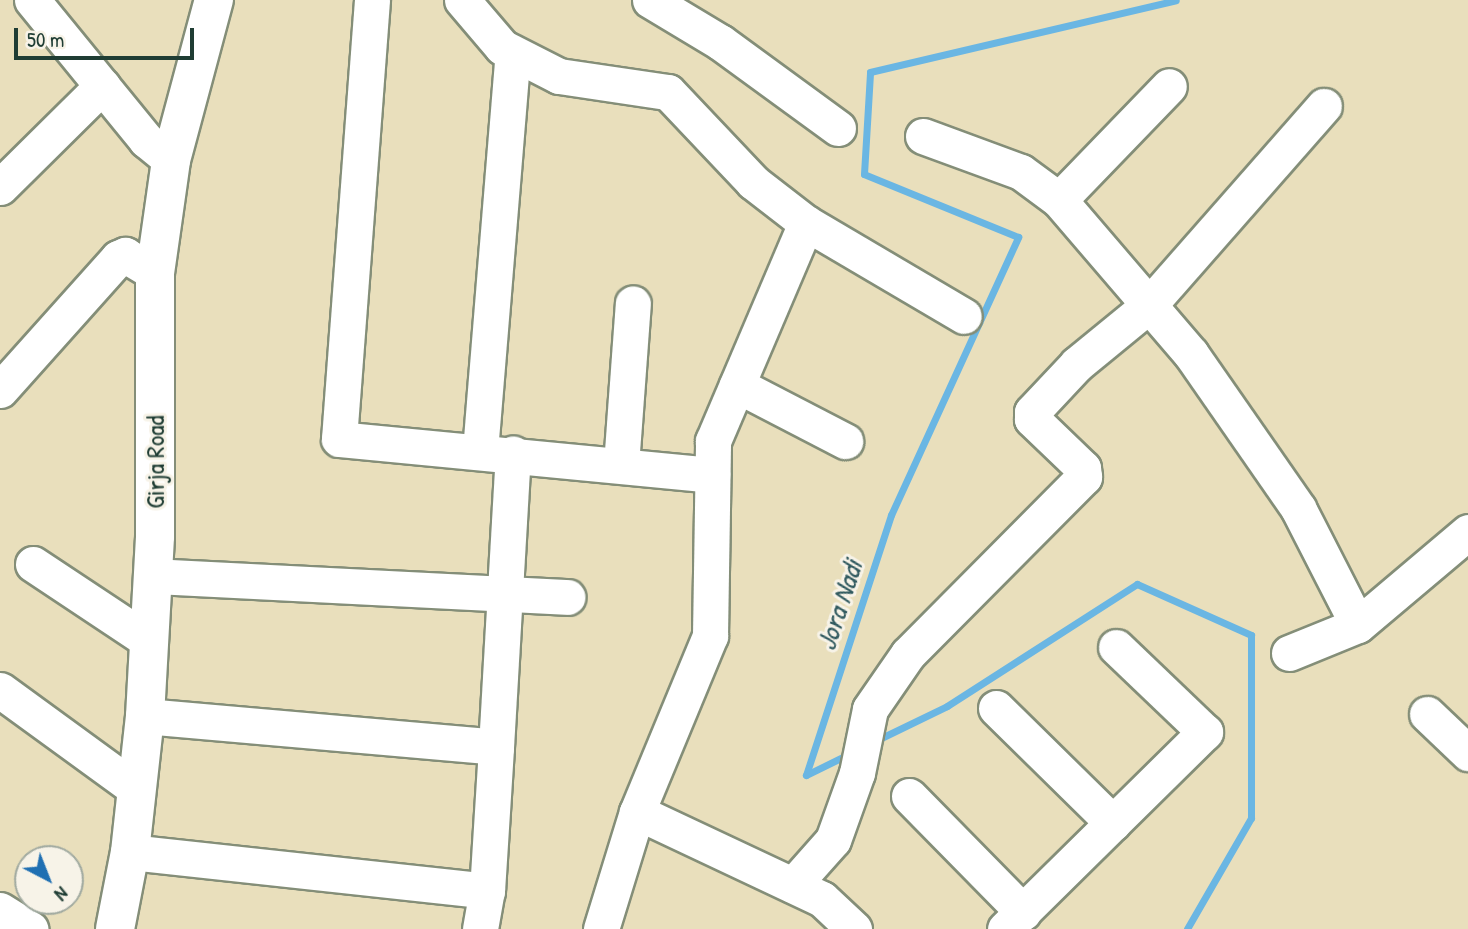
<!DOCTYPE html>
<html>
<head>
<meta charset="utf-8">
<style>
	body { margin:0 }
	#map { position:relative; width:1468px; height:929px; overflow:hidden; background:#e9dfbc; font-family:"Patrick Hand",sans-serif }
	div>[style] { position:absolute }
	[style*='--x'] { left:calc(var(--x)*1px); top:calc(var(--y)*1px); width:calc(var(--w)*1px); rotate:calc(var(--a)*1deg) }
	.stream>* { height:7px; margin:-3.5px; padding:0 3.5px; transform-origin:3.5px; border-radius:3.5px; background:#6ab6e3 }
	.roads { filter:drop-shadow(2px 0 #848e78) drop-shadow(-2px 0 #848e78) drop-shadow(0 2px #848e78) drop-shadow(0 -2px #848e78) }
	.minor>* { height:35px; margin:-17.5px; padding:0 17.5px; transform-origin:17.5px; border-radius:17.5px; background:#fff }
	.major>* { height:38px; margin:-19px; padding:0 19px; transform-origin:19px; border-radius:19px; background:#fff }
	span { translate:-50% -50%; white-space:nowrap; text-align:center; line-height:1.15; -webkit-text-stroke:6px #f7f3e8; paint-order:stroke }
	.street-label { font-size:26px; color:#1f3d34 }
	.water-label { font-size:28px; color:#325b60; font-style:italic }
	.north { position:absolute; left:14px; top:845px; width:70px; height:70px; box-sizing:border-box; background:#f7f3e8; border:2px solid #a1aaa0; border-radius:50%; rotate:138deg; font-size:19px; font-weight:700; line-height:28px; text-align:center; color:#1f3d34 }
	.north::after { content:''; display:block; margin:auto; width:24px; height:32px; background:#1f6fb2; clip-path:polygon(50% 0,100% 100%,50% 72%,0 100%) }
	.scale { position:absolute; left:14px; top:28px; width:180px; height:32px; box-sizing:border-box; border:4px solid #1f3d34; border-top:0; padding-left:9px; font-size:21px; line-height:24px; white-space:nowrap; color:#1f3d34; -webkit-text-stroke:5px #f7f3e8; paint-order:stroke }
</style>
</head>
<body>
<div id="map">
	<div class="stream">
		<div style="--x:875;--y:741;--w:80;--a:-25.9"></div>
		<div style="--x:947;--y:706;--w:226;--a:-32.7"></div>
		<div style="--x:1137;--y:584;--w:125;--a:24.1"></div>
		<div style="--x:1251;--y:635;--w:183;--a:90"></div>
		<div style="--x:1251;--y:818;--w:128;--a:120"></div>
		<div style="--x:849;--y:754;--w:48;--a:154"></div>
		<div style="--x:806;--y:775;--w:274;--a:-71.9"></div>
		<div style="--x:891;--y:515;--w:306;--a:-65.4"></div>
		<div style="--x:1018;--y:237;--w:166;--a:-157.8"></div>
		<div style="--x:864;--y:174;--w:102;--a:-86.6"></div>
		<div style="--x:870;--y:72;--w:314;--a:-13.2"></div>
	</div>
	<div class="roads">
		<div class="minor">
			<div style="--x:32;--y:0;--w:181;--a:50.8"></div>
			<div style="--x:146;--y:140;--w:32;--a:39"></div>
			<div style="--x:372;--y:0;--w:440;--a:94.3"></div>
			<div style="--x:339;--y:439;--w:375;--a:5.5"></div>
			<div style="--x:462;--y:0;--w:62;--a:49.6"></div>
			<div style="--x:502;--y:47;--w:64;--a:27"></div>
			<div style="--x:559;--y:76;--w:110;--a:8.4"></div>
			<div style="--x:668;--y:92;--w:124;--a:46.6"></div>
			<div style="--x:753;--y:182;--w:67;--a:37.7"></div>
			<div style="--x:806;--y:223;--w:183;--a:30.5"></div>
			<div style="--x:650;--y:0;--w:82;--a:31"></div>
			<div style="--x:720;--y:42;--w:146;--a:36.1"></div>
			<div style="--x:923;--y:136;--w:104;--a:20.2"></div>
			<div style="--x:1021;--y:172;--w:47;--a:36.4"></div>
			<div style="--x:1059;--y:200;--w:203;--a:49.4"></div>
			<div style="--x:1191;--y:354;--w:188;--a:55.2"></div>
			<div style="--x:1298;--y:508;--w:131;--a:62.9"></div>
			<div style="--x:0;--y:187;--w:144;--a:-44.7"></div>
			<div style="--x:1059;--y:200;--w:158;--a:-46"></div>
			<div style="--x:737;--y:385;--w:122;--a:27.4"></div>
			<div style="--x:0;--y:390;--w:177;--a:-48.2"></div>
			<div style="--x:118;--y:258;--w:8;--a:-23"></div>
			<div style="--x:125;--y:255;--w:35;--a:31"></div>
			<div style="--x:480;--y:451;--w:399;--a:-85.3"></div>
			<div style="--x:621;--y:465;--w:162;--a:-85.8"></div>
			<div style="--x:33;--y:564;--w:139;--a:33.6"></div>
			<div style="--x:153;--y:576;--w:415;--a:2.9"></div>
			<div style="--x:1289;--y:653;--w:74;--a:-22.1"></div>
			<div style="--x:1358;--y:625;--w:144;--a:-40.2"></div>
			<div style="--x:0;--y:690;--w:168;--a:36.1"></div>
			<div style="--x:996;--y:708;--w:164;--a:44.5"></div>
			<div style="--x:1427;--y:714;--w:57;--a:43.6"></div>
			<div style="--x:145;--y:716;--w:352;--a:5"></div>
			<div style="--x:496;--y:747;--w:294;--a:-86.7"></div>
			<div style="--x:909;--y:796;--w:163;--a:45.5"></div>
			<div style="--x:637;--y:812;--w:204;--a:25.2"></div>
			<div style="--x:822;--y:899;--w:44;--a:43.2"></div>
			<div style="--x:130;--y:852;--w:359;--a:6.2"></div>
			<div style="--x:487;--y:891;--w:144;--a:-86.4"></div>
			<div style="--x:793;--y:885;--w:60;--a:-48.4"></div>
			<div style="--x:833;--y:840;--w:71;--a:-70.3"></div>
			<div style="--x:857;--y:773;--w:65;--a:-78.5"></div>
			<div style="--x:870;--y:709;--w:67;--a:-55.4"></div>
			<div style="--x:908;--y:654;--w:250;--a:-45.2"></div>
			<div style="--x:1084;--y:477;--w:9;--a:-96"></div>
			<div style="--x:1083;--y:468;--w:71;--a:-136.1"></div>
			<div style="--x:1032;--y:419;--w:7;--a:-90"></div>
			<div style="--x:1032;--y:412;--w:66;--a:-46.8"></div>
			<div style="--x:1077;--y:364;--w:93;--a:-39.3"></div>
			<div style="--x:1149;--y:305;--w:265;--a:-48.7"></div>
			<div style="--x:0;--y:910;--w:36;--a:32"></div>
			<div style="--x:480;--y:929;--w:39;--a:-80"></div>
			<div style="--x:601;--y:929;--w:122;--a:-72.9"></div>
			<div style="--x:637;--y:812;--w:191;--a:-67.5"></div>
			<div style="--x:710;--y:636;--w:195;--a:-89.1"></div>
			<div style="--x:713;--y:441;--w:237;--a:-66.9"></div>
			<div style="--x:1005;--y:929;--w:281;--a:-44.6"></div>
			<div style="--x:1205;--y:732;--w:123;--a:-136.3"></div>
		</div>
		<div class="major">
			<div style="--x:115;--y:929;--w:78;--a:-79"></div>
			<div style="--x:130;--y:852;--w:137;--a:-83.7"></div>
			<div style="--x:145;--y:716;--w:180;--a:-86.8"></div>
			<div style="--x:155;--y:536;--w:263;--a:-90"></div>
			<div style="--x:155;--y:273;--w:114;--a:-81.9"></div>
			<div style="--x:171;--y:160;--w:166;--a:-75"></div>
		</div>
	</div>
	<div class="street-label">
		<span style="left:155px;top:462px;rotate:-90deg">Girja Road</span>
	</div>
	<div class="water-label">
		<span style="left:839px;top:605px;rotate:-72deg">Jora Nadi</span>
	</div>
	<div class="north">N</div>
	<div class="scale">50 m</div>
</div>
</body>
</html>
